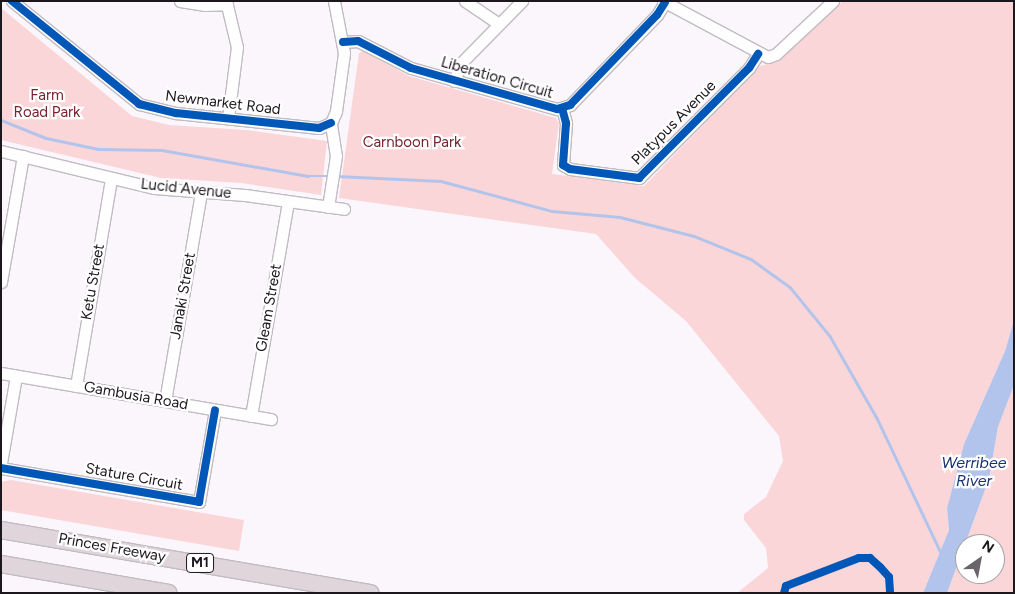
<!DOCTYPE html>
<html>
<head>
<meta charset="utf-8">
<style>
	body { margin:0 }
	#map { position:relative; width:1015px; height:594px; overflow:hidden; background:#fbf6fc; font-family:Figtree,sans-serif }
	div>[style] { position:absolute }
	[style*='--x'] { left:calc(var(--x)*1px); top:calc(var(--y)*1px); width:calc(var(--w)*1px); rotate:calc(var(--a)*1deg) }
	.green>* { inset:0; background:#fad6d9 }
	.water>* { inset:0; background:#b2c4ec }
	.stream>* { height:2.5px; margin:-1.25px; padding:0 1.25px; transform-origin:1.25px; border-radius:1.25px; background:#b2c4ec }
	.roads { filter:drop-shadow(1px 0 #c0bcc1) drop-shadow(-1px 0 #c0bcc1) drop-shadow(0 1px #c0bcc1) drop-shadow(0 -1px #c0bcc1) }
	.minor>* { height:11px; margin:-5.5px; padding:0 5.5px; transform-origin:5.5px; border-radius:5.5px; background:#fefeff }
	.highway>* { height:16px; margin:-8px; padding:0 8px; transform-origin:8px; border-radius:8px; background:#dfd5db }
	.cycleway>* { height:8px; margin:-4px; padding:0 4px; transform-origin:4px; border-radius:4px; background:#0057b8 }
	span { translate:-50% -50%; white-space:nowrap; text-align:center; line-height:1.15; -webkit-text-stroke:4.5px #fff; paint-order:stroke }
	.shield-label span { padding:1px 4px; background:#fff; border:1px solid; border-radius:4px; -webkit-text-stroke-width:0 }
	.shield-label { font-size:14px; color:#1b171c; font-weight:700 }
	.street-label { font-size:15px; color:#1b171c }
	.park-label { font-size:15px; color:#77242f }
	.water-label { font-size:16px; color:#193474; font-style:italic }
	.frame { position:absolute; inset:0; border:2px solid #1b171c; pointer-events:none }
	.north { position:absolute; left:955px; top:534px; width:50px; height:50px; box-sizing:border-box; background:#fff; border:1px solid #a4a2a4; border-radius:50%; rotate:33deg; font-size:14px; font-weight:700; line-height:20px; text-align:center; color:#1b171c }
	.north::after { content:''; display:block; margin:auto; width:18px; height:22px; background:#69656a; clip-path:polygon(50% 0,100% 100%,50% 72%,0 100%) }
</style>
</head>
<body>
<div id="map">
	<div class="green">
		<div style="clip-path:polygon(843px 1px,1014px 1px,1014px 320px,1005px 351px,964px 444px,947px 508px,949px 530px,923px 593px,737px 593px,768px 568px,766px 548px,744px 520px,744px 514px,766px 497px,783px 461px,779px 436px,686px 321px,635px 278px,596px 234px,339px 198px,359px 53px,363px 51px,409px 76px,556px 118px,559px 123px,552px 174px,644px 186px,760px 66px,776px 61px)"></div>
		<div style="clip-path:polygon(1px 8px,132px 116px,169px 125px,246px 130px,327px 141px,321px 195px,241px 183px,161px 178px,1px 140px)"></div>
		<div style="clip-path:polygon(evenodd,1014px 385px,1014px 593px,947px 593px,989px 479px,998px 427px,1014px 385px,965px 544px,995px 544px,995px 574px,965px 574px,965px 544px)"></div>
		<div style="clip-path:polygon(11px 480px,244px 520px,239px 551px,1px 510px,1px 482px)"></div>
	</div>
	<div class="water">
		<div style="clip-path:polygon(1014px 320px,1014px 385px,998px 427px,989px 479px,947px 593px,923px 593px,949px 530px,947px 508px,964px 444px,1005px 351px)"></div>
	</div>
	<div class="stream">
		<div style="--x:1;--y:120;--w:48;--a:21.8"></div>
		<div style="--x:46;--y:138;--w:53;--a:11.9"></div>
		<div style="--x:98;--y:149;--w:64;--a:0.9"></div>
		<div style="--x:162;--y:150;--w:148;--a:10.1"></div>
		<div style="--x:308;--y:176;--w:22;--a:0"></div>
		<div style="--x:336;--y:176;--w:105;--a:2.7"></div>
		<div style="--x:441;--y:181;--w:115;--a:15.1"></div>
		<div style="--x:552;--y:211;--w:68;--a:5"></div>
		<div style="--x:620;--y:217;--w:76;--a:14.4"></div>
		<div style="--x:694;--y:236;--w:61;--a:22"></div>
		<div style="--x:751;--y:259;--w:48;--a:35.7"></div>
		<div style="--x:790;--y:287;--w:63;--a:50.8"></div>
		<div style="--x:830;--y:336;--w:95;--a:60.2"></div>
		<div style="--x:877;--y:418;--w:152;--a:64.6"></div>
	</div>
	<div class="roads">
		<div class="minor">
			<div style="--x:12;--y:1;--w:164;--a:39"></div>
			<div style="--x:139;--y:104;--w:38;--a:14"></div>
			<div style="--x:176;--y:113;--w:144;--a:6"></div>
			<div style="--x:319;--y:128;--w:13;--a:-23"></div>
			<div style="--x:180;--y:1;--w:24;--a:9"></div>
			<div style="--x:204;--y:5;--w:23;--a:-2"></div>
			<div style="--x:226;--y:1;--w:47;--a:76.6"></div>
			<div style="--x:237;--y:47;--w:72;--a:97.2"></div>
			<div style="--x:465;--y:1;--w:41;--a:34.1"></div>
			<div style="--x:663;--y:1;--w:119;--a:28.1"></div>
			<div style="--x:768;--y:57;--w:9;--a:-21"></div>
			<div style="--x:776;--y:54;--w:78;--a:-42.9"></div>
			<div style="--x:343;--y:42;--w:15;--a:-4"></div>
			<div style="--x:358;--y:41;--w:59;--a:27"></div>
			<div style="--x:411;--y:68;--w:152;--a:15.7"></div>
			<div style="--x:557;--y:109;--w:14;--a:-17"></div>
			<div style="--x:570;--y:105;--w:125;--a:-46"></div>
			<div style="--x:657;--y:15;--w:15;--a:-58"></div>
			<div style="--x:454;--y:81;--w:19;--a:-69"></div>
			<div style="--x:461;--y:63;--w:87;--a:-45.5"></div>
			<div style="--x:562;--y:108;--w:16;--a:75"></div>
			<div style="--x:566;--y:123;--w:42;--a:94.1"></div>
			<div style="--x:563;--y:165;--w:8;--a:30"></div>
			<div style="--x:570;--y:169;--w:70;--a:7.4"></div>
			<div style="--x:639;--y:178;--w:156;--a:-45"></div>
			<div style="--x:749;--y:68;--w:17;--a:-57"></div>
			<div style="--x:1;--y:151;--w:157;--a:13.6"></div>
			<div style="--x:154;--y:188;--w:91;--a:4.4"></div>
			<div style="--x:245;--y:195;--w:100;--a:8"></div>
			<div style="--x:328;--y:207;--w:52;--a:-81.1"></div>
			<div style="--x:336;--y:156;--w:33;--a:-99"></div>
			<div style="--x:331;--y:123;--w:13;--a:-67"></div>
			<div style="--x:336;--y:111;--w:59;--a:-82.1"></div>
			<div style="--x:344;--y:53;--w:53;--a:-100.9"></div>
			<div style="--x:1;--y:282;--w:128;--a:-80.1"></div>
			<div style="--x:1;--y:373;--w:274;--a:9.7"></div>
			<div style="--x:76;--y:386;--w:211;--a:-80.4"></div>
			<div style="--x:165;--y:401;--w:212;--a:-80.2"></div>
			<div style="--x:251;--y:416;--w:218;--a:-80.2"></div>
			<div style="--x:1;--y:463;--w:88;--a:-80.2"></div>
			<div style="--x:1;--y:468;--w:201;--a:9.7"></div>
			<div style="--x:199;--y:502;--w:93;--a:-80.1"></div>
		</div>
		<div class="highway">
			<div style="--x:1;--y:530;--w:375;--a:9.7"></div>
			<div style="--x:1;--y:564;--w:170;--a:9.8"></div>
		</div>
	</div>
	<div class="cycleway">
		<div style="--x:12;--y:1;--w:164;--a:39"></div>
		<div style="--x:139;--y:104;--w:38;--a:14"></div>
		<div style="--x:176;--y:113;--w:144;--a:6"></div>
		<div style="--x:319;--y:128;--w:13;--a:-23"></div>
		<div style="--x:343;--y:42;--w:15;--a:-4"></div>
		<div style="--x:358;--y:41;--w:59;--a:27"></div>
		<div style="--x:411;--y:68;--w:152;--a:15.7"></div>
		<div style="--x:557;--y:109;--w:14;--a:-17"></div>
		<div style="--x:570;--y:105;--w:125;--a:-46"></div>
		<div style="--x:657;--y:15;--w:15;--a:-58"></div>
		<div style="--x:562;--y:108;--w:16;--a:75"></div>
		<div style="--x:566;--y:123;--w:42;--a:94.1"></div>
		<div style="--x:563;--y:165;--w:8;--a:30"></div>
		<div style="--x:570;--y:169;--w:70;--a:7.4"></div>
		<div style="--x:639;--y:178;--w:156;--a:-45"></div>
		<div style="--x:749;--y:68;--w:17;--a:-57"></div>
		<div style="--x:1;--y:468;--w:201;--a:9.7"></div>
		<div style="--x:199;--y:502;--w:93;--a:-80.1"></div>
		<div style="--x:784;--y:593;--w:7;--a:-74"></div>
		<div style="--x:786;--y:586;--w:78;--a:-21"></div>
		<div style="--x:859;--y:558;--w:11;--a:0"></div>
		<div style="--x:870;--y:558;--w:13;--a:42"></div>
		<div style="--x:880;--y:567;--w:13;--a:48"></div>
		<div style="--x:889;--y:577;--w:16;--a:86"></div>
	</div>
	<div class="shield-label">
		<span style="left:200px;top:563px">M1</span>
	</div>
	<div class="street-label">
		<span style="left:497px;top:78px;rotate:16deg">Liberation Circuit</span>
		<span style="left:223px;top:103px;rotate:7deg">Newmarket Road</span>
		<span style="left:674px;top:123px;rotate:-45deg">Platypus Avenue</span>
		<span style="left:186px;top:189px;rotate:6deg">Lucid Avenue</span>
		<span style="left:93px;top:282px;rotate:-80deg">Ketu Street</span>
		<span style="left:183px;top:296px;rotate:-80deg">Janaki Street</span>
		<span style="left:269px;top:308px;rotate:-80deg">Gleam Street</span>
		<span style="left:136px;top:396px;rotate:10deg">Gambusia Road</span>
		<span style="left:134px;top:477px;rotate:10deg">Stature Circuit</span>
		<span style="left:112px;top:548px;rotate:10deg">Princes Freeway</span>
	</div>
	<div class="park-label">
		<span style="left:47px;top:104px">Farm<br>Road Park</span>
		<span style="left:412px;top:143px">Carnboon Park</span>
	</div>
	<div class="water-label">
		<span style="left:974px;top:472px">Werribee<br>River</span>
	</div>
	<div class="frame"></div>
	<div class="north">N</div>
</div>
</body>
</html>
